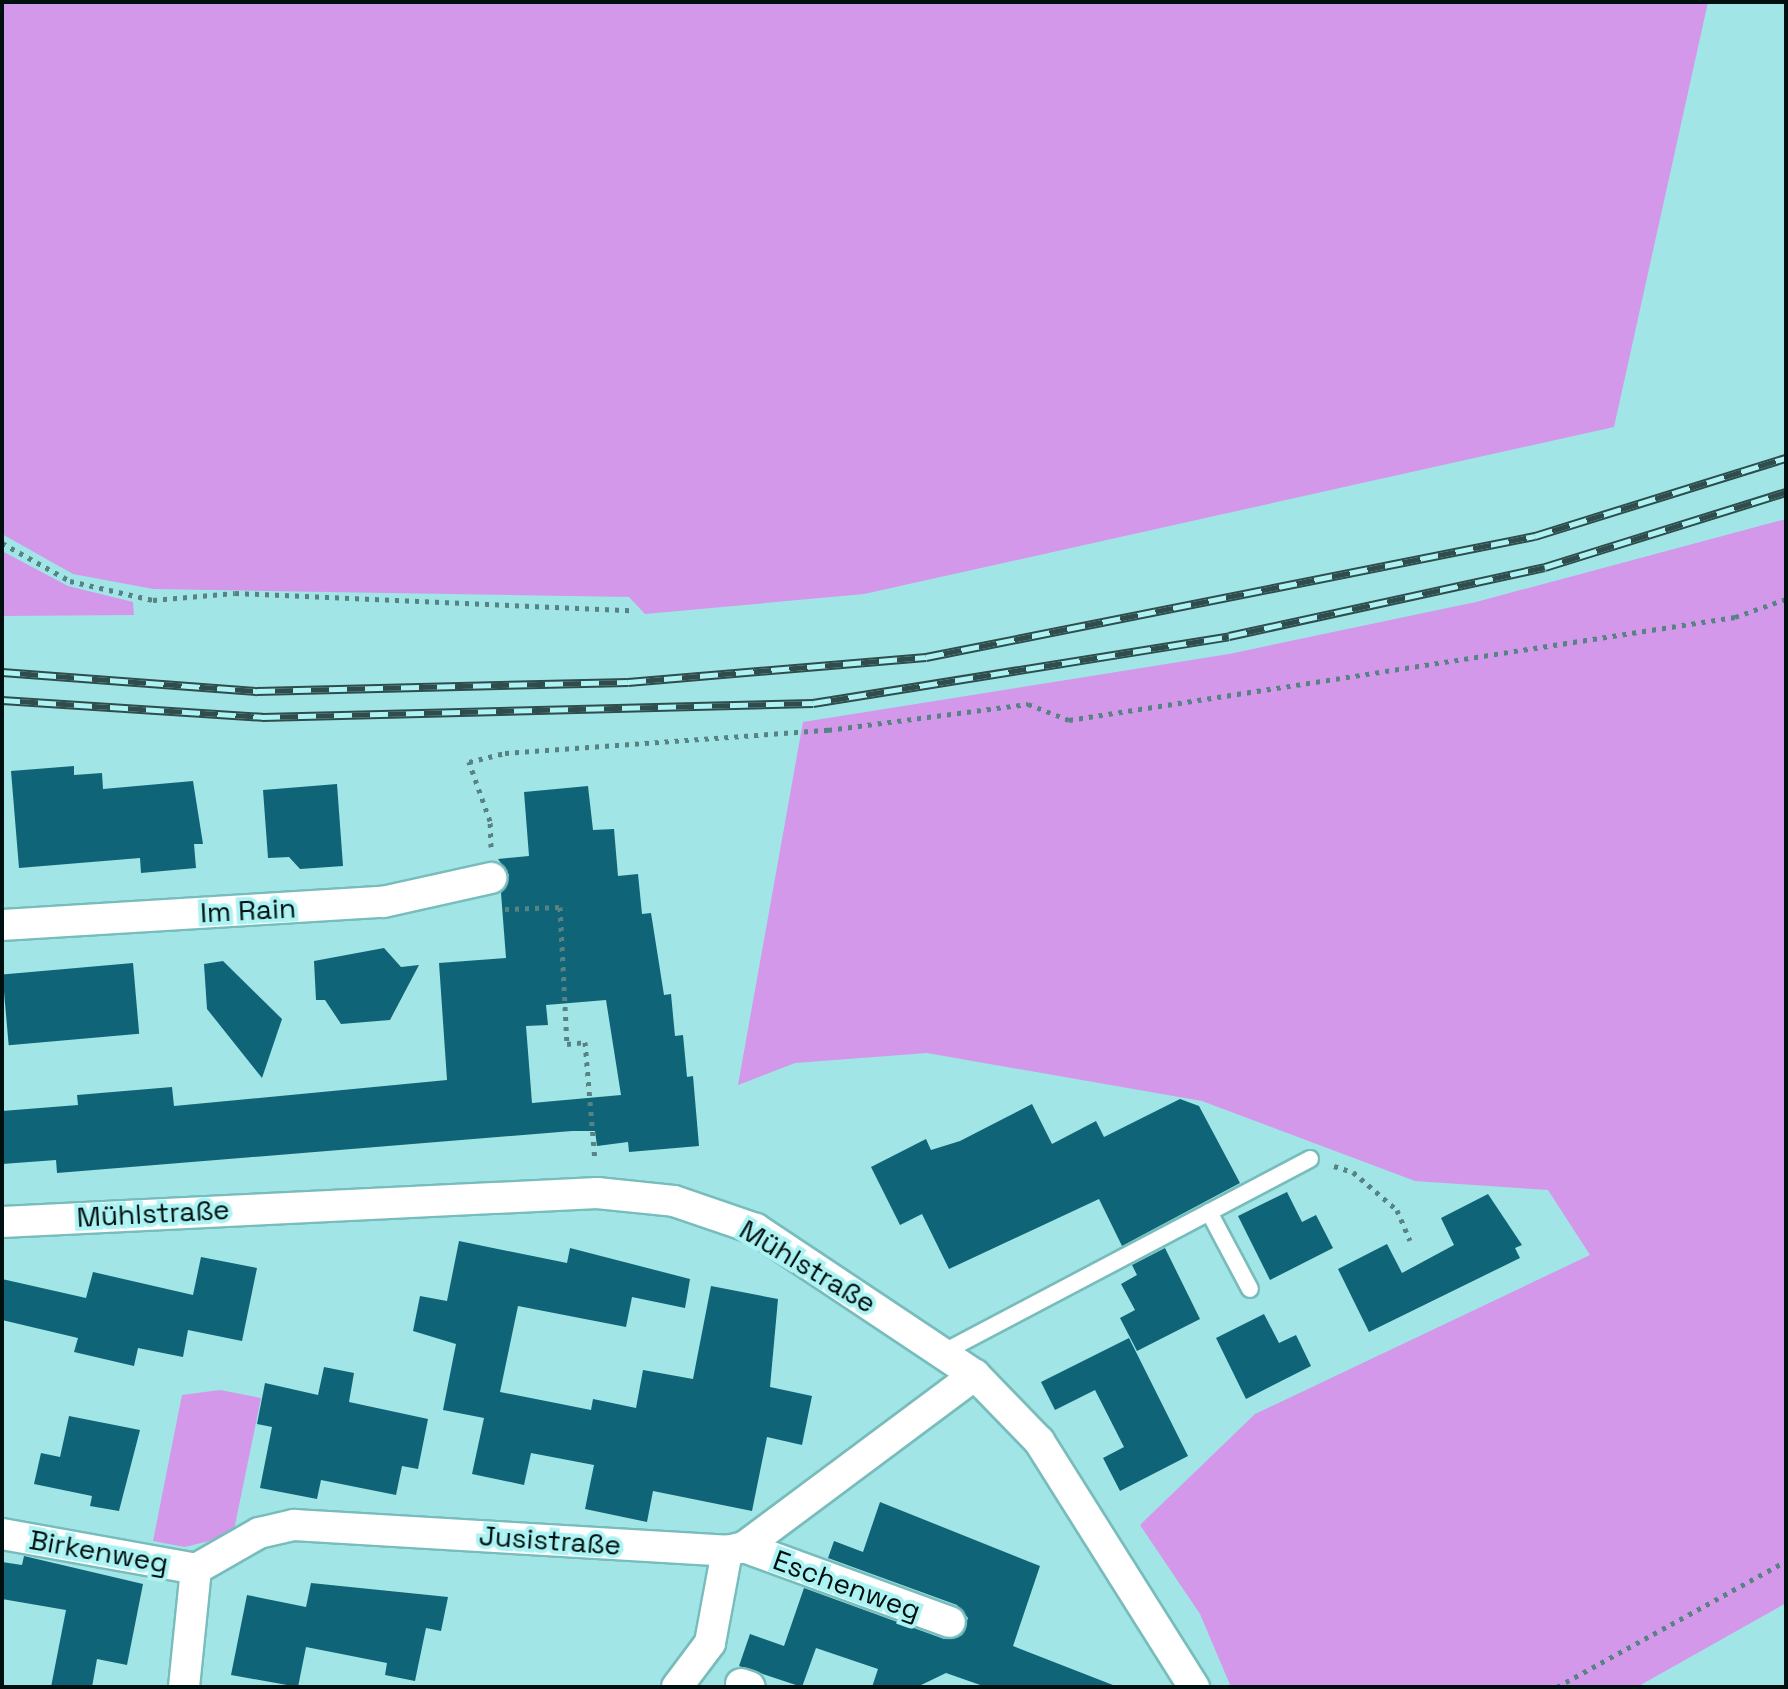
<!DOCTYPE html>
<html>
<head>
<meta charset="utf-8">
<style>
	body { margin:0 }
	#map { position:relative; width:1788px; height:1689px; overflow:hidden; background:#a1e5e6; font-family:"Space Grotesk",sans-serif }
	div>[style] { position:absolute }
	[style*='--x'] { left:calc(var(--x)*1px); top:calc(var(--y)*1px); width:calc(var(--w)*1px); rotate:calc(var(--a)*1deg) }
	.green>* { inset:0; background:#d398ea }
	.building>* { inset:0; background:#0f6577; transform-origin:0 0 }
	.path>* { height:5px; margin-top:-2.5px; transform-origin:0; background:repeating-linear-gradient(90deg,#578384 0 4px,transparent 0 10px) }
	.roads { filter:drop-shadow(2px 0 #78bcbc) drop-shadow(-2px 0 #78bcbc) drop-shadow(0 2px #78bcbc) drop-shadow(0 -2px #78bcbc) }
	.service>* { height:16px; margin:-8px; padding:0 8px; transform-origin:8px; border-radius:8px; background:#fff }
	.minor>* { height:30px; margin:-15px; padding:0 15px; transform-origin:15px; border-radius:15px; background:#fff }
	.rail>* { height:9px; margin-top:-4.5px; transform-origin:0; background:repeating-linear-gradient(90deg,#aef3f3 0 18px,#2f4d4d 0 36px); box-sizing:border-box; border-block:2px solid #2f4d4d }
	span { translate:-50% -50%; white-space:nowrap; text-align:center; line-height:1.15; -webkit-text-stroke:8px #aef3f3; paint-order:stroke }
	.street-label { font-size:28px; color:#000f0f }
	.frame { position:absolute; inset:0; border:4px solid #000f0f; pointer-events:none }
</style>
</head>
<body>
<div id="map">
	<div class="green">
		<div style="clip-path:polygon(2px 2px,1708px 2px,1614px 427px,864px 594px,645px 614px,629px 597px,153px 589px,73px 574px,2px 534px)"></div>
		<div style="clip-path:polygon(1786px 519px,1786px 1603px,1637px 1687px,1231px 1687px,1200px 1614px,1140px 1525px,1255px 1414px,1590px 1255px,1548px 1190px,1415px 1181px,1202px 1101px,927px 1053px,795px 1063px,738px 1085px,803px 722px,1229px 654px,1476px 602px)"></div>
		<div style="clip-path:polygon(2px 551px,68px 586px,133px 602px,134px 615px,2px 616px)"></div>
		<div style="clip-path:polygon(220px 1390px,261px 1398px,233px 1535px,185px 1547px,153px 1541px,182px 1395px)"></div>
	</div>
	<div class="building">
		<div style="clip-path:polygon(74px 766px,74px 775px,102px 773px,103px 789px,193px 781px,203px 844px,194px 844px,196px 868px,141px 873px,140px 858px,19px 868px,11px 771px)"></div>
		<div style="clip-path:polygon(337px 784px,343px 866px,300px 869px,289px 857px,268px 858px,263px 790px)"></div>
		<div style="clip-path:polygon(evenodd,588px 786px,593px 830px,614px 829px,618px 876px,638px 874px,642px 914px,651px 913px,664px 995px,671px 994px,675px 1036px,683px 1035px,687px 1077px,693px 1076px,699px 1146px,629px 1152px,628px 1142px,597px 1146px,595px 1131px,572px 1131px,57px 1173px,56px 1160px,2px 1164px,2px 1111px,78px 1105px,77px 1095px,172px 1087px,174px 1106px,447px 1080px,439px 963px,506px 958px,501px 893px,509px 875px,498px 859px,529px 856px,524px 792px,588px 786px,606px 1000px,621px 1095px,532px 1103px,526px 1026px,548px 1025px,546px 1005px,606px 1000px)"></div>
		<div style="clip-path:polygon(384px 948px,401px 967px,419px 965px,390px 1020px,341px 1024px,325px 1000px,316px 1000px,314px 961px)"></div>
		<div style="clip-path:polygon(223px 961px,282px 1019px,262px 1078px,207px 1009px,204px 964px)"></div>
		<div style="left:133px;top:963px;width:71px;height:131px;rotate:85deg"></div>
		<div style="clip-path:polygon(1180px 1099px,1199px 1106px,1240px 1183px,1122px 1246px,1099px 1199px,949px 1269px,922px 1214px,900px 1225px,871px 1167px,926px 1139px,931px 1150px,960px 1141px,1032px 1104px,1052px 1144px,1096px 1121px,1104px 1137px)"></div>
		<div style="clip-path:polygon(1287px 1192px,1302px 1222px,1316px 1215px,1333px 1248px,1270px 1280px,1238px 1216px)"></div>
		<div style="clip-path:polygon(1488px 1194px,1522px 1245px,1515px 1248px,1520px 1258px,1369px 1332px,1338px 1269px,1387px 1244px,1402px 1273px,1454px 1245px,1441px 1218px)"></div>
		<div style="clip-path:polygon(459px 1241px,567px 1263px,570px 1248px,690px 1279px,685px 1308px,632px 1297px,626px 1327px,518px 1306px,500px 1392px,591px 1410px,593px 1399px,636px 1408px,643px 1370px,693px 1379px,711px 1286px,778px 1299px,770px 1387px,812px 1396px,802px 1445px,767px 1437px,752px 1511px,653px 1491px,647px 1522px,585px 1509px,594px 1465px,531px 1453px,524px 1485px,472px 1474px,484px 1418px,443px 1410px,456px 1344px,413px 1331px,420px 1296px,447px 1301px)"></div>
		<div style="clip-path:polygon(1165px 1248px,1200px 1319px,1137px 1351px,1120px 1318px,1135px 1310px,1121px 1284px,1137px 1275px,1132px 1265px)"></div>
		<div style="clip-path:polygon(201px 1257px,257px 1268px,242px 1341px,188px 1330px,183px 1357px,138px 1348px,134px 1366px,74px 1352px,78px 1338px,2px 1320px,2px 1279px,86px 1298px,93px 1272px,193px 1295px)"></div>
		<div style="clip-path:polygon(1264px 1314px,1279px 1343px,1296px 1335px,1311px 1366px,1246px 1399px,1216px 1338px)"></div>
		<div style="clip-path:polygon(1129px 1338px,1188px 1456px,1120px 1491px,1103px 1458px,1124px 1447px,1095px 1390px,1055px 1410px,1041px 1382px)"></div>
		<div style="clip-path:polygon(324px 1367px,354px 1373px,349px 1402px,428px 1419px,418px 1469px,402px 1466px,396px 1495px,321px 1480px,317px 1499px,260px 1488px,272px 1427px,257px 1424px,265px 1383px,318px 1395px)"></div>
		<div style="clip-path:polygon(69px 1416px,140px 1430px,119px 1511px,90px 1506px,92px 1496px,34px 1484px,41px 1453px,60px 1457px)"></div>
		<div style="clip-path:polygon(880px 1502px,1040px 1566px,1013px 1646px,1118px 1687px,986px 1687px,946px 1673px,917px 1687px,872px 1687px,878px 1669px,816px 1648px,802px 1687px,739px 1666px,750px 1634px,784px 1646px,804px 1588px,944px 1639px,962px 1635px,968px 1618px,957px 1605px,828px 1558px,834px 1541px,863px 1552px)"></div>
		<div style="clip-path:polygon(24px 1556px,143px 1584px,127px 1665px,97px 1659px,92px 1687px,51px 1687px,66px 1610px,2px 1599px,2px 1562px,22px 1565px)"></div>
		<div style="clip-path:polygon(311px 1583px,448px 1597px,441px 1631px,426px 1628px,415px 1681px,385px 1675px,387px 1663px,306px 1647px,298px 1687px,231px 1675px,247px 1595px,306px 1607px)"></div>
	</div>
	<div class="path">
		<div style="--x:2;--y:543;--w:78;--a:29.2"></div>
		<div style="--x:70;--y:581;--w:85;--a:12.9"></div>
		<div style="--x:153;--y:600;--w:82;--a:-4.9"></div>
		<div style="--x:235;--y:593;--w:396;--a:2.5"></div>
		<div style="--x:491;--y:847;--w:26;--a:-92"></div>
		<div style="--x:490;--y:821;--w:63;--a:-109.6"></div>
		<div style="--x:469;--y:762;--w:37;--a:-14"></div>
		<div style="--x:505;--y:753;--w:324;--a:-4.1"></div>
		<div style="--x:828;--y:730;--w:202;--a:-7.4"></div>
		<div style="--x:1028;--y:704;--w:44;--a:21.3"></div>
		<div style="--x:1069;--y:720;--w:674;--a:-8.79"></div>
		<div style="--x:1735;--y:617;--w:54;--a:-19.4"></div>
		<div style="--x:505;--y:909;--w:55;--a:-2.1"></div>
		<div style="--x:560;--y:907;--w:137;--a:87.1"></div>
		<div style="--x:567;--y:1044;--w:18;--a:-6"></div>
		<div style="--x:585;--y:1042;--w:119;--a:85.2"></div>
		<div style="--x:1334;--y:1166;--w:20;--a:18"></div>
		<div style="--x:1353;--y:1172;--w:58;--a:40.8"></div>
		<div style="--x:1397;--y:1210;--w:33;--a:67"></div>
		<div style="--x:1557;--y:1687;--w:261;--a:-28.8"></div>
	</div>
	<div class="roads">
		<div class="service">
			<div style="--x:1209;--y:1212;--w:87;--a:62"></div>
			<div style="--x:942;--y:1353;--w:416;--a:-27.8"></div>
		</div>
		<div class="minor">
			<div style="--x:2;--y:925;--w:382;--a:-3.5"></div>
			<div style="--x:383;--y:902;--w:111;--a:-12.5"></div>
			<div style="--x:2;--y:1222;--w:596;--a:-2.79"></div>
			<div style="--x:597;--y:1193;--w:77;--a:5.9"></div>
			<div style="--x:674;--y:1201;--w:87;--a:18.9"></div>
			<div style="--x:756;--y:1229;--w:263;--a:33.7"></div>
			<div style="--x:975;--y:1375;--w:92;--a:45.9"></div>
			<div style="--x:1039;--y:1441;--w:291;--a:57.8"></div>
			<div style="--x:2;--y:1534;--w:197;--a:10.2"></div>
			<div style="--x:744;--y:1547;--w:219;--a:20"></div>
			<div style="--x:741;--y:1684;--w:9;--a:18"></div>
			<div style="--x:184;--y:1687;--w:119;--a:-84.2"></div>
			<div style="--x:196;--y:1569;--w:73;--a:-29.7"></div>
			<div style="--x:259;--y:1533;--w:36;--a:-13"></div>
			<div style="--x:294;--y:1525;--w:434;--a:3.4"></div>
			<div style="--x:727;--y:1551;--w:17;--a:-13"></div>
			<div style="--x:744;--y:1547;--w:288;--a:-36.7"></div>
			<div style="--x:677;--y:1687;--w:55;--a:-53.1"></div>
			<div style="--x:710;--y:1643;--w:94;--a:-79.5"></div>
		</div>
	</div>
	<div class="rail">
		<div style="--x:2;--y:672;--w:256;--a:4.3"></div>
		<div style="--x:257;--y:691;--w:371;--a:-1.4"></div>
		<div style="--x:628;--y:682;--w:299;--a:-4.8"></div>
		<div style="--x:926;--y:657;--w:621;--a:-11.24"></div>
		<div style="--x:1535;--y:536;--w:263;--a:-17.3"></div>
		<div style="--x:2;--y:700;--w:261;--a:3.7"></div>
		<div style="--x:262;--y:717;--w:551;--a:-1.46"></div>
		<div style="--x:813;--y:703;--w:421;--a:-9.1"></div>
		<div style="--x:1229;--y:636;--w:323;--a:-12.3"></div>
		<div style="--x:1545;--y:567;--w:252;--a:-17.3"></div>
	</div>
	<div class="street-label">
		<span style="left:248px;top:910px;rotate:-3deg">Im Rain</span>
		<span style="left:153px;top:1213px;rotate:-3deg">Mühlstraße</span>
		<span style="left:808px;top:1266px;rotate:31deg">Mühlstraße</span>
		<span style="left:550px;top:1540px;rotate:4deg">Jusistraße</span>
		<span style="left:99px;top:1551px;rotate:10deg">Birkenweg</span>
		<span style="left:847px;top:1585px;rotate:20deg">Eschenweg</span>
	</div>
	<div class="frame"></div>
</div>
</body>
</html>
